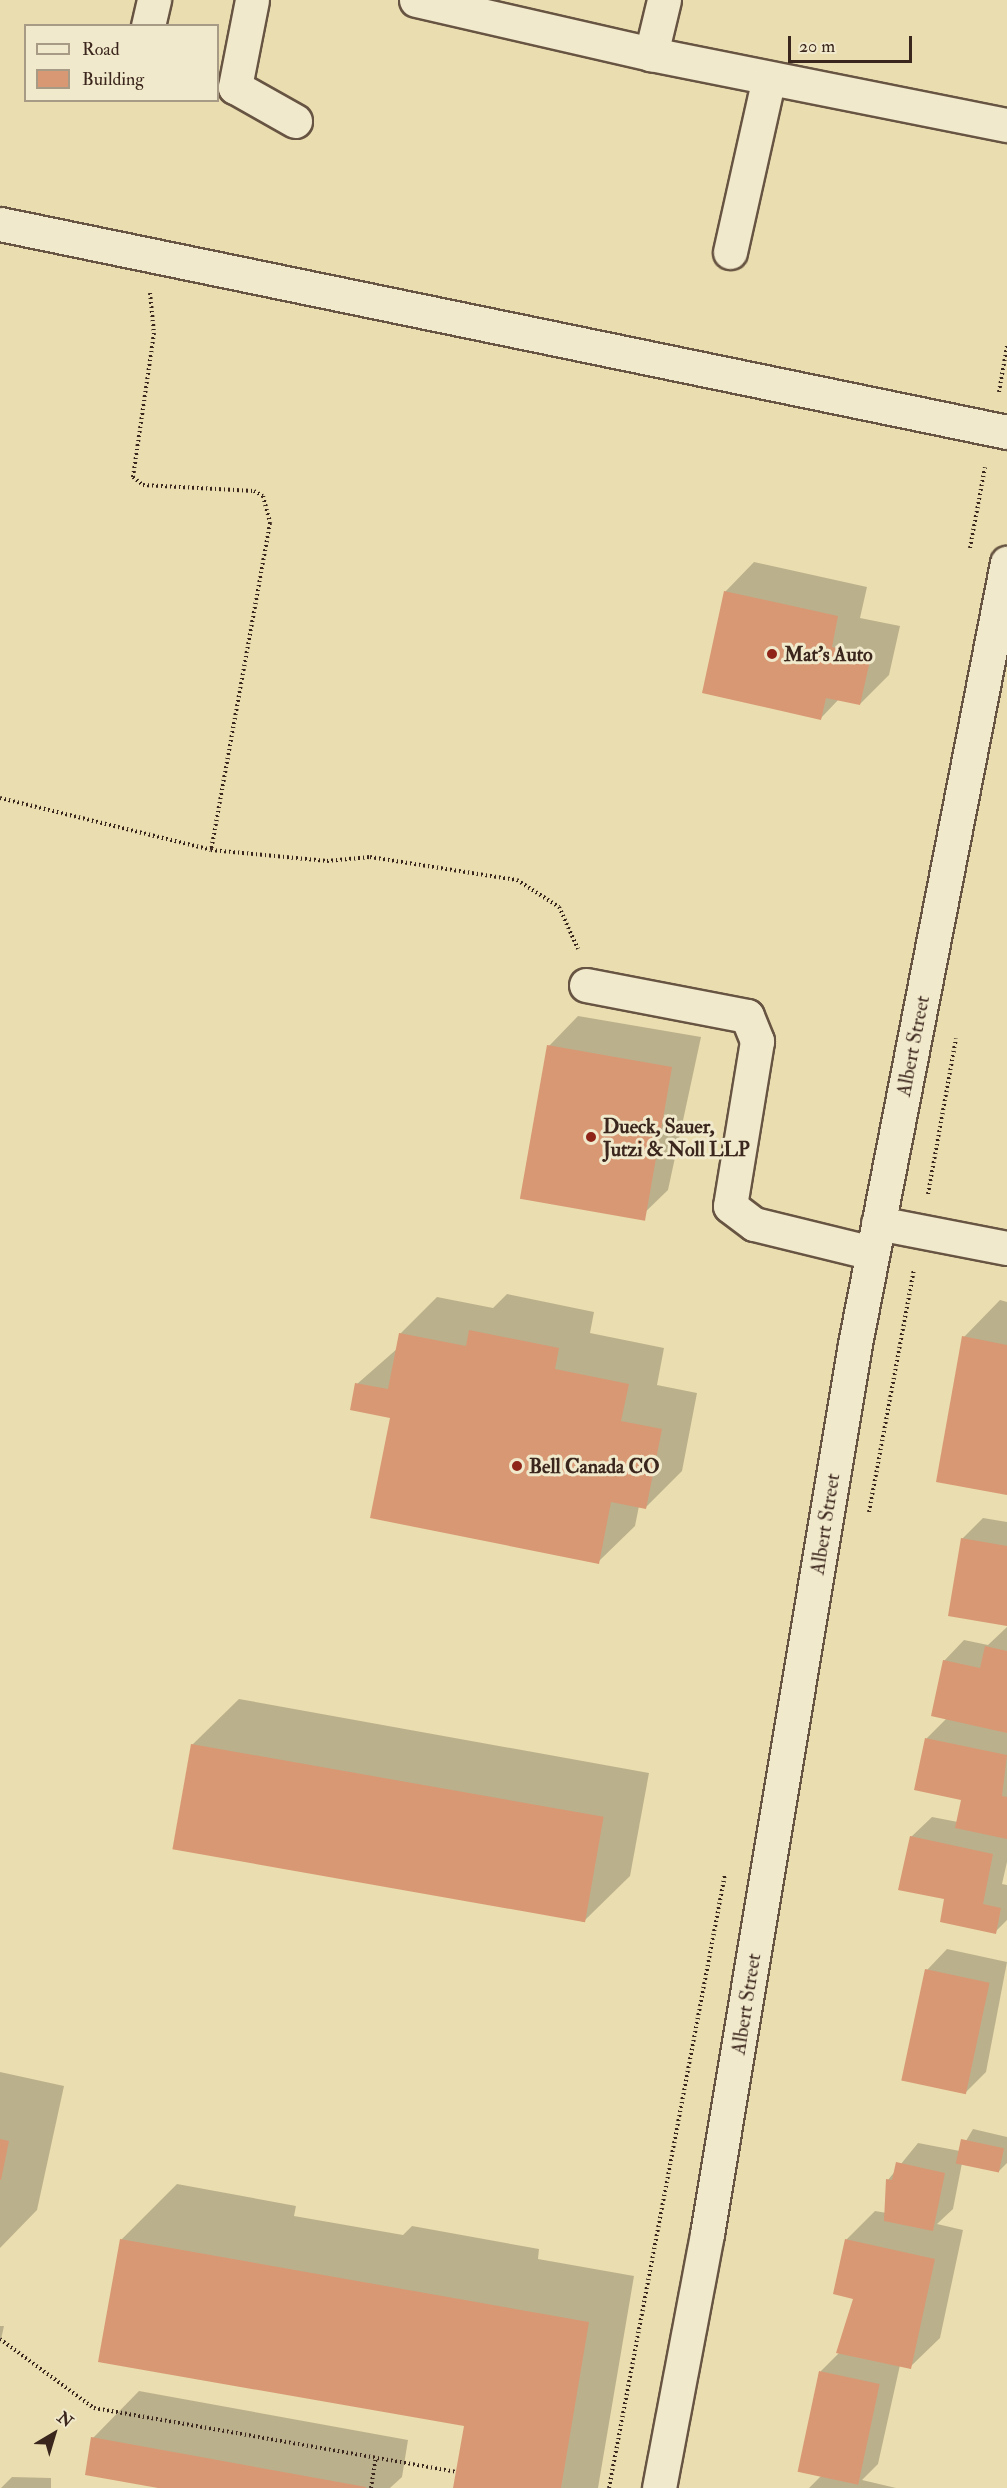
<!DOCTYPE html>
<html>
<head>
<meta charset="utf-8">
<style>
	body { margin:0 }
	#map { position:relative; width:1007px; height:2488px; overflow:hidden; background:#eaddaf; font-family:"IM FELL Double Pica",serif }
	div>[style] { position:absolute }
	[style*='--x'] { left:calc(var(--x)*1px); top:calc(var(--y)*1px); width:calc(var(--w)*1px); rotate:calc(var(--a)*1deg) }
	.shadow>* { inset:0; background:#0003 }
	.building>* { inset:0; background:#d89874; transform-origin:0 0 }
	.path>* { height:4px; margin-top:-2px; transform-origin:0; background:repeating-linear-gradient(90deg,#3b261d 0 1.5px,transparent 0 4.5px) }
	.roads { filter:drop-shadow(2px 0 #675442) drop-shadow(-2px 0 #675442) drop-shadow(0 2px #675442) drop-shadow(0 -2px #675442) }
	.minor>* { height:33px; margin:-16.5px; padding:0 16.5px; transform-origin:16.5px; border-radius:16.5px; background:#f1e9cb }
	.dots>* { width:16px; height:16px; translate:-50% -50%; box-sizing:border-box; border:3px solid #f1e9cb; border-radius:50% }
	span { translate:-50% -50%; white-space:nowrap; text-align:center; line-height:1.15; -webkit-text-stroke:6px #f1e9cb; paint-order:stroke }
	.poi-label { font-size:20px; color:#3b261d; font-weight:700 }
	.left { translate:0 -50%; text-align:left }
	.street-label { font-size:20px; color:#3b261d }
	.legend { position:absolute; left:24px; top:24px; width:195px; height:78px; box-sizing:border-box; background:#f1e9cb; border:2px solid #a89b85; margin:0; padding:8px 10px; list-style:none; font-size:18px; color:#3b261d }
	.legend li { display:flex; align-items:center; gap:12px; height:30px }
	.legend b { width:30px; border:2px solid #a89b85 }
	.north { position:absolute; left:24px; top:2404px; width:60px; height:60px; -webkit-text-stroke:4px #f1e9cb; paint-order:stroke; rotate:38deg; font-size:16px; font-weight:700; line-height:24px; text-align:center; color:#3b261d }
	.north::after { content:''; display:block; margin:auto; width:21px; height:27px; background:#3b261d; clip-path:polygon(50% 0,100% 100%,50% 72%,0 100%) }
	.scale { position:absolute; left:788px; top:36px; width:124px; height:27px; box-sizing:border-box; border:3px solid #3b261d; border-top:0; padding-left:8px; font-size:18px; line-height:21px; white-space:nowrap; color:#3b261d; -webkit-text-stroke:4px #f1e9cb; paint-order:stroke }
</style>
</head>
<body>
<div id="map">
	<div class="shadow">
		<div style="clip-path:polygon(754px 562px,867px 587px,860px 618px,900px 626px,889px 675px,860px 704px,839px 699px,821px 718px,725px 592px)"></div>
		<div style="clip-path:polygon(578px 1016px,701px 1037px,668px 1190px,638px 1219px,549px 1046px)"></div>
		<div style="clip-path:polygon(507px 1294px,594px 1312px,590px 1333px,664px 1348px,657px 1385px,697px 1393px,682px 1471px,646px 1507px,639px 1506px,635px 1526px,598px 1562px,391px 1417px,357px 1384px,398px 1348px,400px 1334px,437px 1297px,493px 1308px)"></div>
		<div style="clip-path:polygon(1000px 1300px,1007px 1302px,1007px 1493px,964px 1337px)"></div>
		<div style="clip-path:polygon(983px 1518px,1007px 1522px,1007px 1625px,962px 1539px)"></div>
		<div style="clip-path:polygon(1007px 1627px,1007px 1862px,1002px 1884px,1007px 1885px,1007px 1920px,995px 1932px,946px 1898px,911px 1837px,932px 1817px,958px 1822px,963px 1799px,916px 1789px,927px 1738px,947px 1718px,944px 1661px,964px 1640px,988px 1645px)"></div>
		<div style="clip-path:polygon(239px 1699px,649px 1773px,630px 1876px,583px 1922px,192px 1745px)"></div>
		<div style="clip-path:polygon(947px 1949px,1007px 1962px,986px 2072px,966px 2092px,927px 1970px)"></div>
		<div style="clip-path:polygon(0 2072px,64px 2086px,37px 2210px,0 2248px)"></div>
		<div style="clip-path:polygon(973px 2129px,1007px 2137px,1007px 2163px,999px 2171px,962px 2163px,953px 2209px,937px 2224px,963px 2230px,940px 2338px,910px 2367px,900px 2365px,878px 2464px,862px 2480px,896px 2488px,809px 2488px,821px 2476px,821px 2371px,840px 2352px,855px 2298px,846px 2240px,875px 2211px,887px 2213px,888px 2180px,918px 2143px,960px 2151px)"></div>
		<div style="clip-path:polygon(177px 2184px,296px 2206px,294px 2216px,403px 2235px,412px 2226px,539px 2249px,538px 2259px,634px 2276px,598px 2488px,455px 2488px,466px 2425px,121px 2240px)"></div>
		<div style="clip-path:polygon(0 2326px,4px 2326px,0 2344px)"></div>
		<div style="clip-path:polygon(139px 2391px,408px 2440px,402px 2477px,390px 2488px,166px 2488px,93px 2438px)"></div>
		<div style="clip-path:polygon(12px 2477px,51px 2478px,51px 2488px,1px 2488px)"></div>
	</div>
	<div class="building">
		<div style="clip-path:polygon(724px 591px,838px 616px,832px 647px,871px 656px,860px 705px,826px 698px,821px 720px,702px 693px)"></div>
		<div style="left:547px;top:1045px;width:127px;height:156px;rotate:10deg"></div>
		<div style="clip-path:polygon(469px 1330px,559px 1348px,555px 1369px,629px 1384px,621px 1421px,662px 1429px,646px 1509px,611px 1502px,599px 1564px,370px 1518px,390px 1418px,350px 1410px,355px 1383px,388px 1389px,399px 1333px,466px 1346px)"></div>
		<div style="clip-path:polygon(962px 1336px,1007px 1345px,1007px 1495px,936px 1482px)"></div>
		<div style="clip-path:polygon(961px 1538px,1007px 1546px,1007px 1626px,948px 1616px)"></div>
		<div style="clip-path:polygon(985px 1646px,1007px 1651px,1007px 1733px,931px 1716px,943px 1660px,980px 1668px)"></div>
		<div style="clip-path:polygon(925px 1738px,1007px 1755px,1002px 1796px,1007px 1797px,1007px 1839px,955px 1828px,961px 1800px,914px 1790px)"></div>
		<div style="left:191px;top:1744px;width:419px;height:107px;rotate:10deg"></div>
		<div style="clip-path:polygon(910px 1836px,993px 1854px,983px 1904px,1001px 1908px,996px 1934px,940px 1922px,944px 1899px,898px 1890px)"></div>
		<div style="left:925px;top:1969px;width:66px;height:114px;rotate:12deg"></div>
		<div style="clip-path:polygon(0 2139px,9px 2141px,1px 2180px,0 2180px)"></div>
		<div style="left:961px;top:2139px;width:44px;height:25px;rotate:12deg"></div>
		<div style="clip-path:polygon(896px 2162px,945px 2173px,933px 2231px,884px 2221px,886px 2179px,892px 2180px)"></div>
		<div style="clip-path:polygon(120px 2239px,589px 2322px,561px 2488px,453px 2488px,464px 2426px,98px 2362px)"></div>
		<div style="clip-path:polygon(845px 2239px,935px 2259px,911px 2369px,836px 2353px,853px 2299px,833px 2294px)"></div>
		<div style="left:819px;top:2371px;width:62px;height:103px;rotate:12deg"></div>
		<div style="clip-path:polygon(91px 2437px,366px 2487px,366px 2488px,158px 2488px,85px 2475px)"></div>
	</div>
	<div class="path">
		<div style="--x:150;--y:293;--w:40;--a:84.3"></div>
		<div style="--x:154;--y:333;--w:146;--a:98.3"></div>
		<div style="--x:133;--y:477;--w:13;--a:39"></div>
		<div style="--x:143;--y:485;--w:111;--a:3.1"></div>
		<div style="--x:254;--y:491;--w:10;--a:29"></div>
		<div style="--x:263;--y:496;--w:28;--a:75"></div>
		<div style="--x:270;--y:523;--w:332;--a:100.2"></div>
		<div style="--x:999;--y:392;--w:47;--a:-80.1"></div>
		<div style="--x:970;--y:548;--w:82;--a:-79.5"></div>
		<div style="--x:0;--y:798;--w:217;--a:13.8"></div>
		<div style="--x:211;--y:850;--w:117;--a:5.4"></div>
		<div style="--x:327;--y:861;--w:43;--a:-5.3"></div>
		<div style="--x:370;--y:857;--w:149;--a:8.9"></div>
		<div style="--x:517;--y:880;--w:50;--a:32.7"></div>
		<div style="--x:559;--y:907;--w:46;--a:65.7"></div>
		<div style="--x:928;--y:1194;--w:158;--a:-79.8"></div>
		<div style="--x:869;--y:1512;--w:247;--a:-79.5"></div>
		<div style="--x:0;--y:2339;--w:117;--a:36.3"></div>
		<div style="--x:94;--y:2408;--w:368;--a:10"></div>
		<div style="--x:371;--y:2488;--w:30;--a:-81"></div>
		<div style="--x:609;--y:2488;--w:625;--a:-79.3"></div>
	</div>
	<div class="roads">
		<div class="minor">
			<div style="--x:252;--y:0;--w:89;--a:101.1"></div>
			<div style="--x:235;--y:87;--w:69;--a:29.5"></div>
			<div style="--x:416;--y:0;--w:241;--a:12.9"></div>
			<div style="--x:664;--y:0;--w:56;--a:103.5"></div>
			<div style="--x:651;--y:54;--w:363;--a:11.3"></div>
			<div style="--x:148;--y:26;--w:27;--a:-77"></div>
			<div style="--x:0;--y:224;--w:1028;--a:11.67"></div>
			<div style="--x:730;--y:252;--w:178;--a:-77.4"></div>
			<div style="--x:586;--y:985;--w:164;--a:10.9"></div>
			<div style="--x:747;--y:1016;--w:27;--a:68"></div>
			<div style="--x:757;--y:1041;--w:167;--a:99.3"></div>
			<div style="--x:730;--y:1206;--w:30;--a:37"></div>
			<div style="--x:754;--y:1224;--w:122;--a:13.8"></div>
			<div style="--x:878;--y:1223;--w:131;--a:11"></div>
			<div style="--x:659;--y:2488;--w:258;--a:-79.3"></div>
			<div style="--x:707;--y:2234;--w:902;--a:-80.56"></div>
			<div style="--x:855;--y:1344;--w:796;--a:-78.99"></div>
		</div>
	</div>
	<div class="dots">
		<div style="left:772px;top:654px;background:#8f2418"></div>
		<div style="left:591px;top:1137px;background:#8f2418"></div>
		<div style="left:517px;top:1466px;background:#8f2418"></div>
	</div>
	<div class="poi-label">
		<span class="left" style="left:784px;top:654px">Mat's Auto</span>
		<span class="left" style="left:603px;top:1138px">Dueck, Sauer,<br>Jutzi &amp; Noll LLP</span>
		<span class="left" style="left:529px;top:1466px">Bell Canada CO</span>
	</div>
	<div class="street-label">
		<span style="left:913px;top:1046px;rotate:-79deg">Albert Street</span>
		<span style="left:825px;top:1524px;rotate:-81deg">Albert Street</span>
		<span style="left:746px;top:2004px;rotate:-81deg">Albert Street</span>
	</div>
	<ul class="legend">
	<li><b style="height:8px;background:#f1e9cb"></b>Road</li>
	<li><b style="height:16px;background:#d89874"></b>Building</li>
	</ul>
	<div class="north">N</div>
	<div class="scale">20 m</div>
</div>
</body>
</html>
